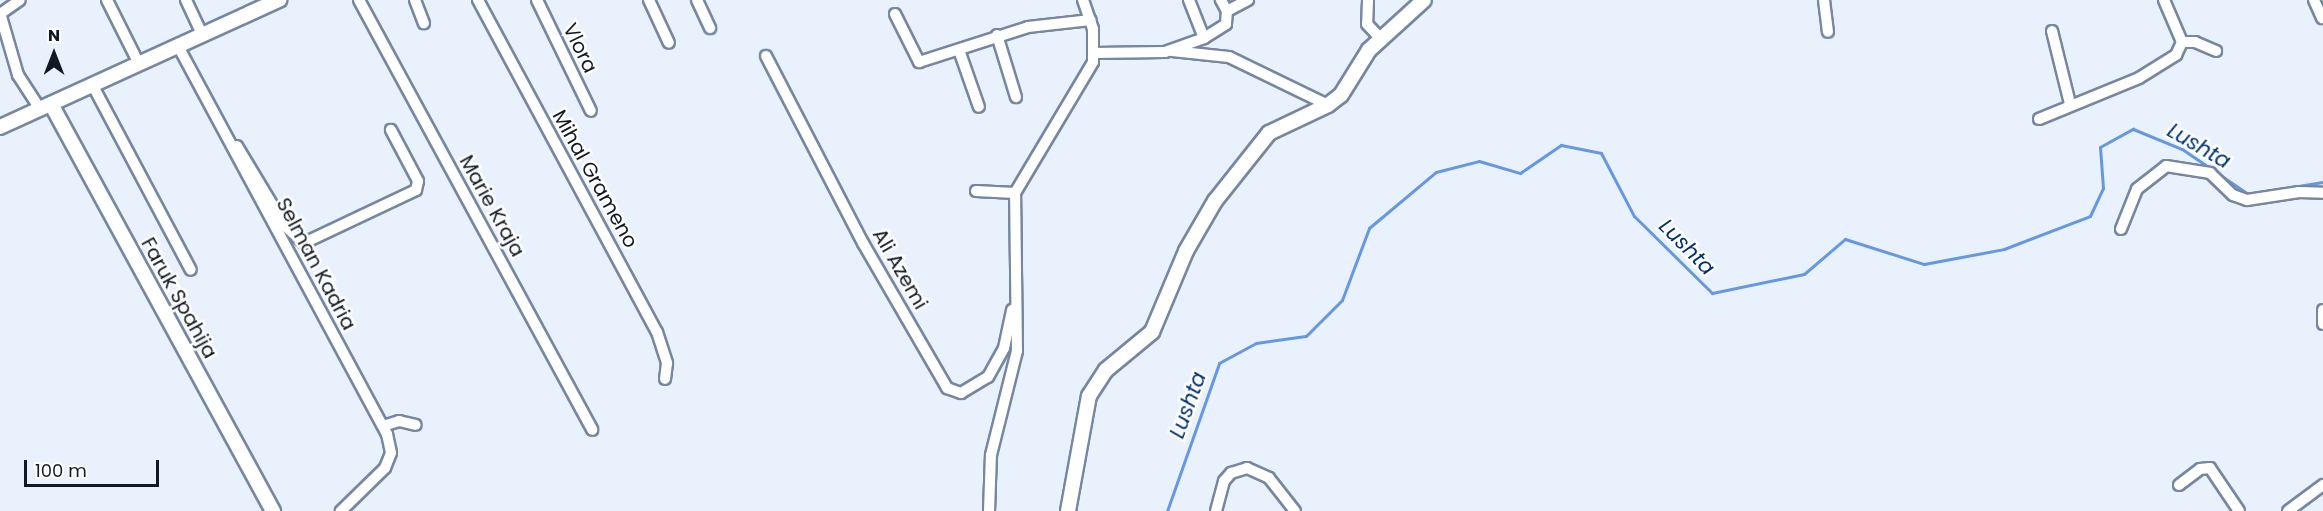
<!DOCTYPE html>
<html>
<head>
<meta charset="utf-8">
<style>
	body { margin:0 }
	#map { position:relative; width:2323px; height:511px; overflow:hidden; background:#e9f1fd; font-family:Poppins,sans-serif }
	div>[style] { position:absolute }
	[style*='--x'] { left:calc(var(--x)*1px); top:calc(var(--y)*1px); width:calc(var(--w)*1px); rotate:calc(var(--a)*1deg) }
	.stream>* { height:3px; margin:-1.5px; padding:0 1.5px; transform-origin:1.5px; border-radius:1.5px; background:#6598e1 }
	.roads { filter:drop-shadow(2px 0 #7587a1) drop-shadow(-2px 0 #7587a1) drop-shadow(0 2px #7587a1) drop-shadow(0 -2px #7587a1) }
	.street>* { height:10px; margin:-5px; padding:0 5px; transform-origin:5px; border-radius:5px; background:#fff }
	.secondary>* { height:14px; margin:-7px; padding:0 7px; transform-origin:7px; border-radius:7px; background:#fff }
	span { translate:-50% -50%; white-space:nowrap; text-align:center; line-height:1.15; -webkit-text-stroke:5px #fefefe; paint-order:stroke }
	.street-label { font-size:20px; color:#121923 }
	.water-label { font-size:21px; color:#003172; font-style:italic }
	.north { position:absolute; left:24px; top:24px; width:60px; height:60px; -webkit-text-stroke:4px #fefefe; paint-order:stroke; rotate:0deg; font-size:16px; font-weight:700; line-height:24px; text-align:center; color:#121923 }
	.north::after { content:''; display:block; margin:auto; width:21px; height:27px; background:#121923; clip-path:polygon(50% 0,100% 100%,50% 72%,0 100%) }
	.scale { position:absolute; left:24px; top:460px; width:135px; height:27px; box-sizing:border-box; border:3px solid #121923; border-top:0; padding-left:8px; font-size:18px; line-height:21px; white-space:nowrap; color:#121923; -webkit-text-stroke:4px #fefefe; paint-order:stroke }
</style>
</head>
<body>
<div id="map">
	<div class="stream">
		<div style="--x:1167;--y:511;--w:157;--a:-70.6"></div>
		<div style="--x:1219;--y:363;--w:42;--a:-28.4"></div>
		<div style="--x:1256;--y:343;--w:50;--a:-8"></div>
		<div style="--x:1306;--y:336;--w:51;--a:-45"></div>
		<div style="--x:1342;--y:300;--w:77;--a:-69.4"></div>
		<div style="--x:1369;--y:228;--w:87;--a:-39.9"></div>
		<div style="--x:1436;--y:172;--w:44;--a:-14.3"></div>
		<div style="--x:1479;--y:161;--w:43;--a:16.3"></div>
		<div style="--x:1520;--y:173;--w:50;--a:-34.3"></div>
		<div style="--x:1561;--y:145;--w:41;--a:11.3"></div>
		<div style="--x:1601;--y:153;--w:71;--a:62.4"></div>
		<div style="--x:1634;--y:216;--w:110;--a:44.6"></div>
		<div style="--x:1712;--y:293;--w:94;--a:-11.7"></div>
		<div style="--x:1804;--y:274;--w:54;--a:-40.5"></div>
		<div style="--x:1845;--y:239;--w:83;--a:17.6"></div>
		<div style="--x:1924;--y:264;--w:81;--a:-10.6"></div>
		<div style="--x:2004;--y:249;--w:92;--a:-21"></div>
		<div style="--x:2090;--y:216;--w:31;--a:-65"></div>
		<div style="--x:2103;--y:188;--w:41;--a:-94.2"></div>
		<div style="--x:2100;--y:147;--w:38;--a:-29"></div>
		<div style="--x:2133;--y:129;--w:53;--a:22.2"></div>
		<div style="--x:2182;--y:149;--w:80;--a:34.3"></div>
		<div style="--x:2248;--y:194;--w:76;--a:-9.1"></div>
	</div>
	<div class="roads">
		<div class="street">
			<div style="--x:107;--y:0;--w:72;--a:63.4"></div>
			<div style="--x:186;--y:0;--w:38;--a:65"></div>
			<div style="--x:359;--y:0;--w:489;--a:61.5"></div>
			<div style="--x:415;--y:0;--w:25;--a:69"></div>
			<div style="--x:478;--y:0;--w:377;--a:61.7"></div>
			<div style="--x:657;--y:332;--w:33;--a:72"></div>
			<div style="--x:667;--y:363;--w:16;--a:97"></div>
			<div style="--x:537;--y:0;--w:123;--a:64.1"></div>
			<div style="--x:649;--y:0;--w:47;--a:65.1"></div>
			<div style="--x:697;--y:0;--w:31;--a:65"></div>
			<div style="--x:1189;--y:0;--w:41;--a:68.5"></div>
			<div style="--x:1368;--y:0;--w:24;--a:92"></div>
			<div style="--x:1367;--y:24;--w:19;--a:47"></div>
			<div style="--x:1824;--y:0;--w:32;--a:83"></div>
			<div style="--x:2314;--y:0;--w:20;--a:66"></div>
			<div style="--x:1227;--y:11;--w:24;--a:-28"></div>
			<div style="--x:0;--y:13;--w:65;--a:73.8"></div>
			<div style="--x:18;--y:75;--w:40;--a:57.1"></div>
			<div style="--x:0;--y:14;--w:24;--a:-35"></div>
			<div style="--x:895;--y:14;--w:54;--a:63.4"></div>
			<div style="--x:919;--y:62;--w:114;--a:-17.8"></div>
			<div style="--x:1028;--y:27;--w:63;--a:-6.3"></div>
			<div style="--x:2052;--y:31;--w:75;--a:76.1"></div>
			<div style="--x:997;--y:35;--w:65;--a:73"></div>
			<div style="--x:2182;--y:42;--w:13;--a:0"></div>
			<div style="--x:2195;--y:42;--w:23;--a:23"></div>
			<div style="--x:178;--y:46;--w:441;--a:61.7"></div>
			<div style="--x:387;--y:434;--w:19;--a:78"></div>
			<div style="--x:391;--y:453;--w:16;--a:112"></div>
			<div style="--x:385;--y:468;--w:62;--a:135.7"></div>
			<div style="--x:959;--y:50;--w:60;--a:70.7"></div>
			<div style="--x:1172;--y:51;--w:57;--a:6"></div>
			<div style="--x:1229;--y:57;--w:110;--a:25.9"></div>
			<div style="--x:1094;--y:53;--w:71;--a:-0.8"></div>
			<div style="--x:1165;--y:52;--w:41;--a:-19.7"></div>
			<div style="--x:1204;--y:38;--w:26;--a:-32"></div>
			<div style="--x:1226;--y:24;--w:13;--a:-86"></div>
			<div style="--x:1227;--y:11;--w:13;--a:-119"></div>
			<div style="--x:766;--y:56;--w:211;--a:62.6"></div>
			<div style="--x:863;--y:243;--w:168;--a:59.9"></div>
			<div style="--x:947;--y:388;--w:15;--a:20"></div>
			<div style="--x:961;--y:393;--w:31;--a:-31"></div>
			<div style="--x:988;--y:377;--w:33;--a:-61"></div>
			<div style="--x:1004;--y:348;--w:39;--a:-78"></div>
			<div style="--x:93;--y:86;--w:208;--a:62"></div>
			<div style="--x:2039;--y:119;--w:108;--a:-22.3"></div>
			<div style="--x:2139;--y:78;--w:44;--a:-31.9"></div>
			<div style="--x:2176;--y:55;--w:14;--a:-65"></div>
			<div style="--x:2182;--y:42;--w:46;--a:-113.2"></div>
			<div style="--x:237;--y:146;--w:93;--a:59"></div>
			<div style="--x:285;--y:226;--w:25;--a:42"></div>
			<div style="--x:304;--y:243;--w:124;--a:-25.3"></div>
			<div style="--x:416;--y:190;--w:9;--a:-77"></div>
			<div style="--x:418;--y:181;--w:58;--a:-117.9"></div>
			<div style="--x:976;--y:191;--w:39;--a:3"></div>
			<div style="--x:2121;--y:229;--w:43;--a:-68.2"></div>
			<div style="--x:2137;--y:189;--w:37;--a:-38"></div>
			<div style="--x:2166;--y:166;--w:45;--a:9"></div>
			<div style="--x:2210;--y:173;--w:32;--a:44"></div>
			<div style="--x:2233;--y:195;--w:15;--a:20"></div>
			<div style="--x:2247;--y:200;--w:53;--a:-8.7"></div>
			<div style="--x:2299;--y:192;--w:24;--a:2"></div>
			<div style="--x:2323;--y:310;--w:14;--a:90"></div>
			<div style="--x:383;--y:426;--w:17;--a:-17"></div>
			<div style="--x:399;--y:421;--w:17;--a:13"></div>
			<div style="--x:2179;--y:485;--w:26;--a:-37"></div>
			<div style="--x:2200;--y:469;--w:10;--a:-6"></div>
			<div style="--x:2210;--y:468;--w:52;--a:56"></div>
			<div style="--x:989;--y:511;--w:56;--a:-88"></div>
			<div style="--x:991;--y:455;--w:107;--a:-76"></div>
			<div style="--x:1017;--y:351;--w:158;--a:-90.7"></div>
			<div style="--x:1015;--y:193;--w:152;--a:-59.2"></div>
			<div style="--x:1093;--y:62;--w:33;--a:-90"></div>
			<div style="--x:1093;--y:29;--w:31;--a:-109"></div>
			<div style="--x:1216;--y:511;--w:31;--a:-75"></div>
			<div style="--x:1224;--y:481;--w:11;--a:-49"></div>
			<div style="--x:1231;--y:473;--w:17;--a:-17"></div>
			<div style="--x:1247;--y:468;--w:24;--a:24"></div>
			<div style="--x:1269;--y:478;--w:42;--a:51.8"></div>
			<div style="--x:2288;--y:511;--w:44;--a:-36.6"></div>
		</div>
		<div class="secondary">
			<div style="--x:51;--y:104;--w:464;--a:61.4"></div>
			<div style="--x:0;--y:127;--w:307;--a:-24.5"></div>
			<div style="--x:1068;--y:511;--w:117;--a:-79.7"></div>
			<div style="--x:1089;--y:396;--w:31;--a:-57"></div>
			<div style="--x:1106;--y:370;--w:60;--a:-39.6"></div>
			<div style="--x:1152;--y:332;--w:88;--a:-67.2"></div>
			<div style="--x:1186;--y:251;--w:58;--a:-59.9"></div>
			<div style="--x:1215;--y:201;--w:87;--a:-51.5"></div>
			<div style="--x:1269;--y:133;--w:65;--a:-25.4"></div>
			<div style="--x:1328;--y:105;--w:16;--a:-38"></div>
			<div style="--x:1341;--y:95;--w:53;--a:-58.1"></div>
			<div style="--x:1369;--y:50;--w:74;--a:-42.3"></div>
		</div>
	</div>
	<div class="street-label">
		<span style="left:580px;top:48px;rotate:64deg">Vlora</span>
		<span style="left:595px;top:179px;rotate:61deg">Mihal Grameno</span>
		<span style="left:492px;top:206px;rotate:61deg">Marie Kraja</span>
		<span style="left:316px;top:264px;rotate:62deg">Selman Kadria</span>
		<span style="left:900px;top:269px;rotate:60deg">Ali Azemi</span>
		<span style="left:179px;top:298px;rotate:61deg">Faruk Spahija</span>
	</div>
	<div class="water-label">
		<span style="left:2199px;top:146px;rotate:30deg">Lushta</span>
		<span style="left:1687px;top:247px;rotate:45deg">Lushta</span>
		<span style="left:1188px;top:405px;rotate:-70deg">Lushta</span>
	</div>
	<div class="north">N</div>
	<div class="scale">100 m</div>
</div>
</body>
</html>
